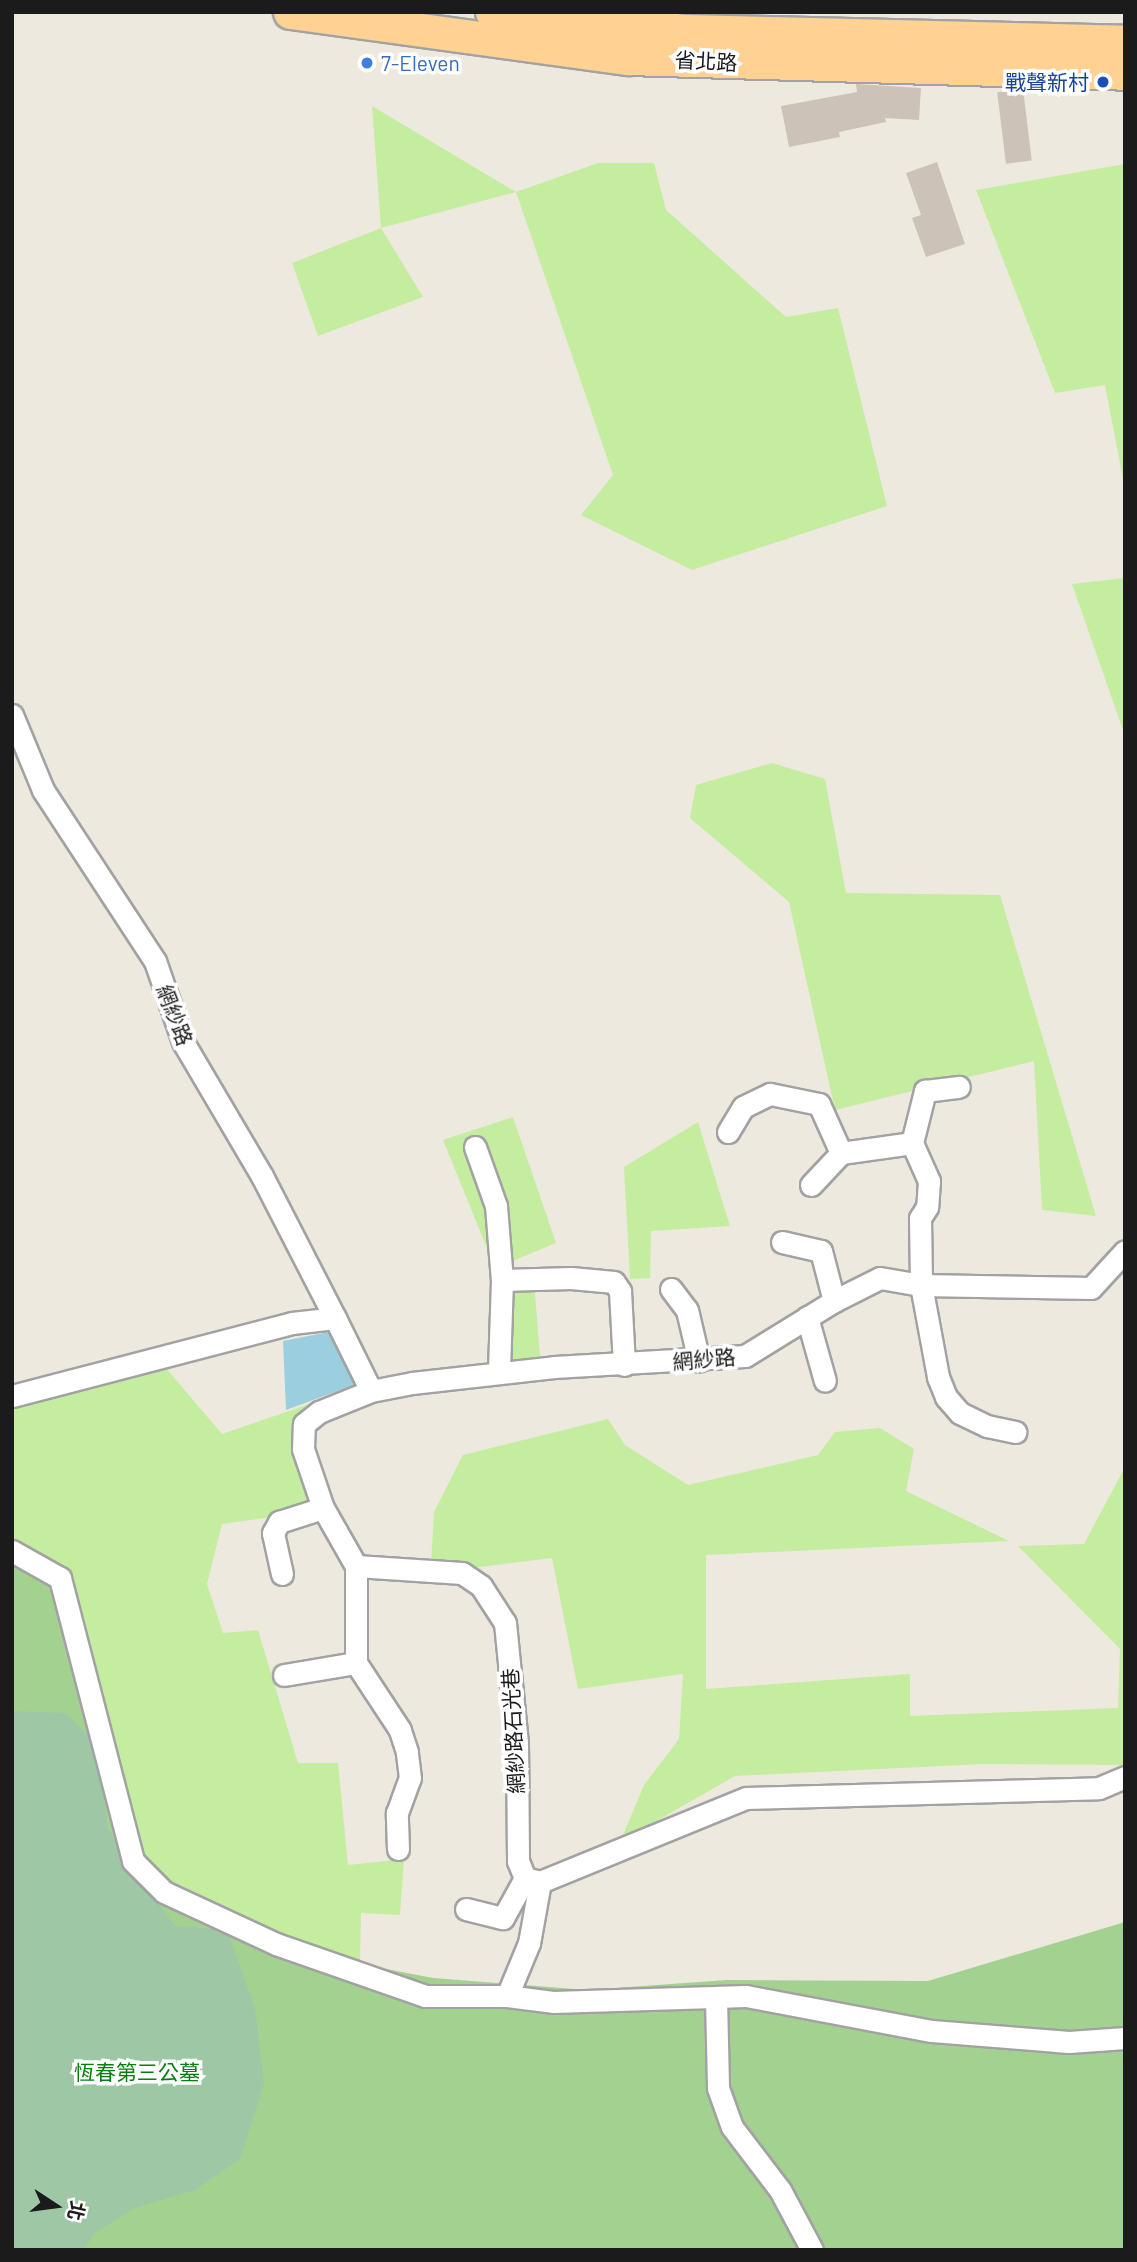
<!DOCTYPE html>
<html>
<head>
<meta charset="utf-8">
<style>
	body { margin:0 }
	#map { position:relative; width:1137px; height:2262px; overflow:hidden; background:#eee9df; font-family:Barlow,"Noto Sans TC",sans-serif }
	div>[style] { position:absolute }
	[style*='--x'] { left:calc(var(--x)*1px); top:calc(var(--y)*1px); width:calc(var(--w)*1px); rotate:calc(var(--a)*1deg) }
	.grass>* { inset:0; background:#c4ed9f }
	.forest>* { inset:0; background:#a2d190 }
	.cemetery>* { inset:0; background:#9ec8a5 }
	.water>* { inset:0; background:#9bcfe0 }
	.building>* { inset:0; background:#cdc2b8; transform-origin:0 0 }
	.roads { filter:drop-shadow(2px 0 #a2a2a2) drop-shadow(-2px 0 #a2a2a2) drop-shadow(0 2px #a2a2a2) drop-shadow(0 -2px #a2a2a2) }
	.minor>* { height:21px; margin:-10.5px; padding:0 10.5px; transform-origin:10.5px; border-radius:10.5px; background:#fff }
	.primary>* { height:33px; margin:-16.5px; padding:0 16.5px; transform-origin:16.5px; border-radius:16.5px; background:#ffd293 }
	.dots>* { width:19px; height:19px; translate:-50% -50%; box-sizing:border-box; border:4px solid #fff; border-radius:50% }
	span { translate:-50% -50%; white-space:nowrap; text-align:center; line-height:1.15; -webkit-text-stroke:7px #fff; paint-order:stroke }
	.street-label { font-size:21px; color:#1b1b1b }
	.shop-label { font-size:21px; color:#366cbe }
	.left { translate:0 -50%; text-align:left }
	.transit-label { font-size:21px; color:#164399 }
	.right { translate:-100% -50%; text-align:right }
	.park-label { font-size:21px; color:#037f0f }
	.frame { position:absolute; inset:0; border:14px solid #1b1b1b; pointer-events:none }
	.north { position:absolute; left:21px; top:2171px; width:70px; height:70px; -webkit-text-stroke:5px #fff; paint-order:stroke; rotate:103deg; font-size:19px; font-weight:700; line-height:28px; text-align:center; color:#1b1b1b }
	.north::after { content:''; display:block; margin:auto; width:24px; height:32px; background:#1b1b1b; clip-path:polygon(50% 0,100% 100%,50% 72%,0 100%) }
</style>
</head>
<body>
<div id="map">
	<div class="grass">
		<div style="clip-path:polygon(372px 106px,516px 192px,598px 163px,654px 163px,666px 210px,786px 317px,838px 308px,887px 506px,692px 570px,581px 515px,613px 475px,516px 192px,381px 228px,423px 297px,318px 336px,292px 263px,381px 228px)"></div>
		<div style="clip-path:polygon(1125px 164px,1125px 489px,1105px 385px,1055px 393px,976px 190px)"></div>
		<div style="clip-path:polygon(1125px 578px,1125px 736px,1072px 584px)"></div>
		<div style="clip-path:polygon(772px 763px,825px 779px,846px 893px,1000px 895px,1096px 1216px,1042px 1210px,1034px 1061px,835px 1110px,789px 902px,690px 818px,696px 785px)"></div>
		<div style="clip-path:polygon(513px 1117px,556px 1243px,510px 1262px,513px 1289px,534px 1281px,541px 1368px,506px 1368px,495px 1268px,443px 1140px)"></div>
		<div style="clip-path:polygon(698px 1122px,730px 1226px,651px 1231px,650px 1278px,630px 1279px,624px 1167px)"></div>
		<div style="clip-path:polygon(165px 1367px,222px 1434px,377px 1381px,312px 1427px,311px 1440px,329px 1509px,222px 1524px,207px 1584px,223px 1633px,258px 1630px,298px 1763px,338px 1763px,348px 1865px,404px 1859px,400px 1915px,361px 1913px,360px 1964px,164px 1892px,122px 1827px,60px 1578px,12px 1540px,12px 1402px)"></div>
		<div style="clip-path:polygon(608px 1419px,625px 1445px,688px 1485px,818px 1455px,835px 1432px,880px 1428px,914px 1449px,906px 1491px,1009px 1541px,706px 1555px,706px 1689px,910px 1674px,910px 1716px,1118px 1708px,1120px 1649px,1018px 1546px,1084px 1544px,1125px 1467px,1125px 1765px,983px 1764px,735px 1776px,620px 1842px,644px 1785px,679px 1739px,683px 1674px,578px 1689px,552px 1558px,464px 1569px,431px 1563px,434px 1512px,463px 1455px)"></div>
	</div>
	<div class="forest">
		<div style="clip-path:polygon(12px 1540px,60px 1578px,122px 1827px,164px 1892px,360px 1964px,433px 1978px,587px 1990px,727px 1980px,928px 1981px,1125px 1922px,1125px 2250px,12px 2250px)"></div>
	</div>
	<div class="cemetery">
		<div style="clip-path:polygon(12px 1711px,66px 1713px,96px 1743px,108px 1828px,136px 1874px,175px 1926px,227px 1930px,255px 2008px,264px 2084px,240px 2159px,195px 2190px,135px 2208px,95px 2233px,83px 2250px,12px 2250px)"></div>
	</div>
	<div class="water">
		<div style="clip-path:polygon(339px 1330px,359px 1383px,286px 1410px,283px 1341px)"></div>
	</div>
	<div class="building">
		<div style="clip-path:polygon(856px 84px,921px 88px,919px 120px,885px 118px,886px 122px,839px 132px,840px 137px,789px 147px,781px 106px,857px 92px)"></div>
		<div style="left:1023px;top:89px;width:72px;height:26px;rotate:83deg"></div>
		<div style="clip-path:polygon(937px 162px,965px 244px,926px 257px,912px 218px,921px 215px,906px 173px)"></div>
	</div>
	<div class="roads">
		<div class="minor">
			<div style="--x:12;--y:715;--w:81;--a:67.5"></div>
			<div style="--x:43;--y:790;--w:204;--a:56.8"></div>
			<div style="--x:155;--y:961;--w:86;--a:70.9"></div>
			<div style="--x:183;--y:1042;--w:156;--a:59.5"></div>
			<div style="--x:262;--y:1176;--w:160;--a:62.8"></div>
			<div style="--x:728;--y:1132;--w:29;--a:-59"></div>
			<div style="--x:743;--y:1107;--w:30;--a:-26"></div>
			<div style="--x:770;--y:1094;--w:50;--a:11.5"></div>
			<div style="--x:819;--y:1104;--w:54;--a:65.8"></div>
			<div style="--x:841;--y:1153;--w:72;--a:-8"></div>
			<div style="--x:912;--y:1143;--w:42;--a:65.9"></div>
			<div style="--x:929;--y:1181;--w:26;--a:94"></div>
			<div style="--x:927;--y:1207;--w:13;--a:122"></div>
			<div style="--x:920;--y:1218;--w:67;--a:89.1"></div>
			<div style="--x:921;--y:1285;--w:94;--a:79.5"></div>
			<div style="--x:938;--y:1377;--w:22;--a:68"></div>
			<div style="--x:946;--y:1397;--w:21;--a:49"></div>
			<div style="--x:960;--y:1413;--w:30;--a:26"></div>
			<div style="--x:987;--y:1426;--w:29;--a:12"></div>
			<div style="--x:912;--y:1143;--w:54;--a:-76"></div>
			<div style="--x:925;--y:1091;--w:34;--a:-7"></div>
			<div style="--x:475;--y:1147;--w:63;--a:70.4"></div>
			<div style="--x:496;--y:1206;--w:74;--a:85.4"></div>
			<div style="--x:502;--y:1280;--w:92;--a:91.9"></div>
			<div style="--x:811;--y:1185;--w:44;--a:-46.8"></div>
			<div style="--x:782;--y:1242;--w:40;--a:13"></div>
			<div style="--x:821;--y:1251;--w:52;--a:75.4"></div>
			<div style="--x:502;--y:1280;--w:69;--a:-1.7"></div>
			<div style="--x:571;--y:1278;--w:43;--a:5.3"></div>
			<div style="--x:614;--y:1282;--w:11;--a:56"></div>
			<div style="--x:620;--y:1291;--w:74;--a:86.9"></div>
			<div style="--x:671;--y:1289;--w:26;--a:53"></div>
			<div style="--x:687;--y:1310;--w:52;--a:76.8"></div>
			<div style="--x:807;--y:1317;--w:66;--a:74.3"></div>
			<div style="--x:12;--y:1396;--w:289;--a:-14.6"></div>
			<div style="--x:292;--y:1323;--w:43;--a:-6.6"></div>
			<div style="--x:335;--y:1318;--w:81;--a:63.7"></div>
			<div style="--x:12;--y:1551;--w:55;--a:29.4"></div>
			<div style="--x:60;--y:1578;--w:292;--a:75.5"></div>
			<div style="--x:133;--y:1861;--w:44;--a:45"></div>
			<div style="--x:164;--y:1892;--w:123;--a:24.9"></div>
			<div style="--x:276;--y:1944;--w:158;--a:19.2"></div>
			<div style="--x:425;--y:1996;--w:82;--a:0"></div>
			<div style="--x:507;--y:1996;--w:46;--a:7.4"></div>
			<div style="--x:553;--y:2002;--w:193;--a:-1.8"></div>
			<div style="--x:746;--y:1996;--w:189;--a:10.7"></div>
			<div style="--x:932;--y:2031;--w:137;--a:4.6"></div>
			<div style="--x:1069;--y:2042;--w:56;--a:-4.1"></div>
			<div style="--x:356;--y:1566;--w:106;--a:3.8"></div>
			<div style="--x:462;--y:1573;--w:23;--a:34"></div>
			<div style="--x:481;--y:1586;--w:44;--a:57"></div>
			<div style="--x:505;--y:1623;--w:121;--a:84.3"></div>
			<div style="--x:517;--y:1743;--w:118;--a:89.5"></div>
			<div style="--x:518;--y:1861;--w:18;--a:68"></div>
			<div style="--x:525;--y:1878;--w:16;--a:15"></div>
			<div style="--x:540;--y:1882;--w:62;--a:100.2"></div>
			<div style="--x:529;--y:1943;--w:57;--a:112.5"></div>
			<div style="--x:282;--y:1574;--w:42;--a:-102.4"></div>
			<div style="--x:273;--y:1533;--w:13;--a:-61"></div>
			<div style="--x:279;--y:1522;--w:46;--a:-17.7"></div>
			<div style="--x:284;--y:1675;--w:73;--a:-9.5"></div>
			<div style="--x:398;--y:1849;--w:36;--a:-92"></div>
			<div style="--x:397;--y:1813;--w:37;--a:-70"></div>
			<div style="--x:410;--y:1778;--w:26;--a:-97"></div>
			<div style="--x:407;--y:1752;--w:23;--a:-108"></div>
			<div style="--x:400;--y:1730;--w:80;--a:-123.3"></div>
			<div style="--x:356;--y:1663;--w:97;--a:-90"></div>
			<div style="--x:356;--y:1566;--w:67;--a:-119.6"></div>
			<div style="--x:323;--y:1508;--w:62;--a:-108.7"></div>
			<div style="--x:303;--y:1449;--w:25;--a:-88"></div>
			<div style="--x:304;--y:1424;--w:19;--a:-39"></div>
			<div style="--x:319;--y:1412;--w:56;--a:-22"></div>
			<div style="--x:371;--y:1391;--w:42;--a:-11"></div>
			<div style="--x:412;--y:1383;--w:143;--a:-6.4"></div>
			<div style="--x:554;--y:1367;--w:191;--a:-3.3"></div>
			<div style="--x:745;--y:1356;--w:105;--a:-31.7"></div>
			<div style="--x:834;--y:1301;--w:51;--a:-26.6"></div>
			<div style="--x:880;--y:1278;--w:42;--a:9.7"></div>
			<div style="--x:921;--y:1285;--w:170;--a:1"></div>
			<div style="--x:1091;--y:1288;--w:50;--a:-47.4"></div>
			<div style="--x:540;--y:1882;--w:222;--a:-22.2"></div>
			<div style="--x:746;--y:1798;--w:353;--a:-1.6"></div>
			<div style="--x:1099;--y:1788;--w:28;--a:-23"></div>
			<div style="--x:466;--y:1909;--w:38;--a:14"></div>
			<div style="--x:503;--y:1918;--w:46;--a:-61.2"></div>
			<div style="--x:716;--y:1998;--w:90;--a:88.7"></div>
			<div style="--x:718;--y:2088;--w:41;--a:70.3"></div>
			<div style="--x:732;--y:2127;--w:79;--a:52.7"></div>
			<div style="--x:780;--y:2190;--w:68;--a:61.9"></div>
		</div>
		<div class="primary">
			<div style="--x:290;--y:12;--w:341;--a:7.8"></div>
			<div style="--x:628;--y:58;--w:497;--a:1.7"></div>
			<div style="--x:492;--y:12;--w:196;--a:5.6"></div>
			<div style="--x:687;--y:31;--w:438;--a:1.4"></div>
		</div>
	</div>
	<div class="dots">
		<div style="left:367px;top:63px;background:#3f7fe0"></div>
		<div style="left:1103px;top:82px;background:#1a4fb4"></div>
	</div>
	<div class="street-label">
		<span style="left:706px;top:61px;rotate:3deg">省北路</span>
		<span style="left:175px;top:1015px;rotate:69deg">網紗路</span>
		<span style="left:704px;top:1359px;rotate:-5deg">網紗路</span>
		<span style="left:513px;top:1731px;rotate:-93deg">網紗路石光巷</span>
	</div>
	<div class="shop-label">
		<span class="left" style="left:381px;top:63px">7-Eleven</span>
	</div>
	<div class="transit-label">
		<span class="right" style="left:1089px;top:82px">戰聲新村</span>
	</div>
	<div class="park-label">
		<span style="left:137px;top:2072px">恆春第三公墓</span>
	</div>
	<div class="frame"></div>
	<div class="north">北</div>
</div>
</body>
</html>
